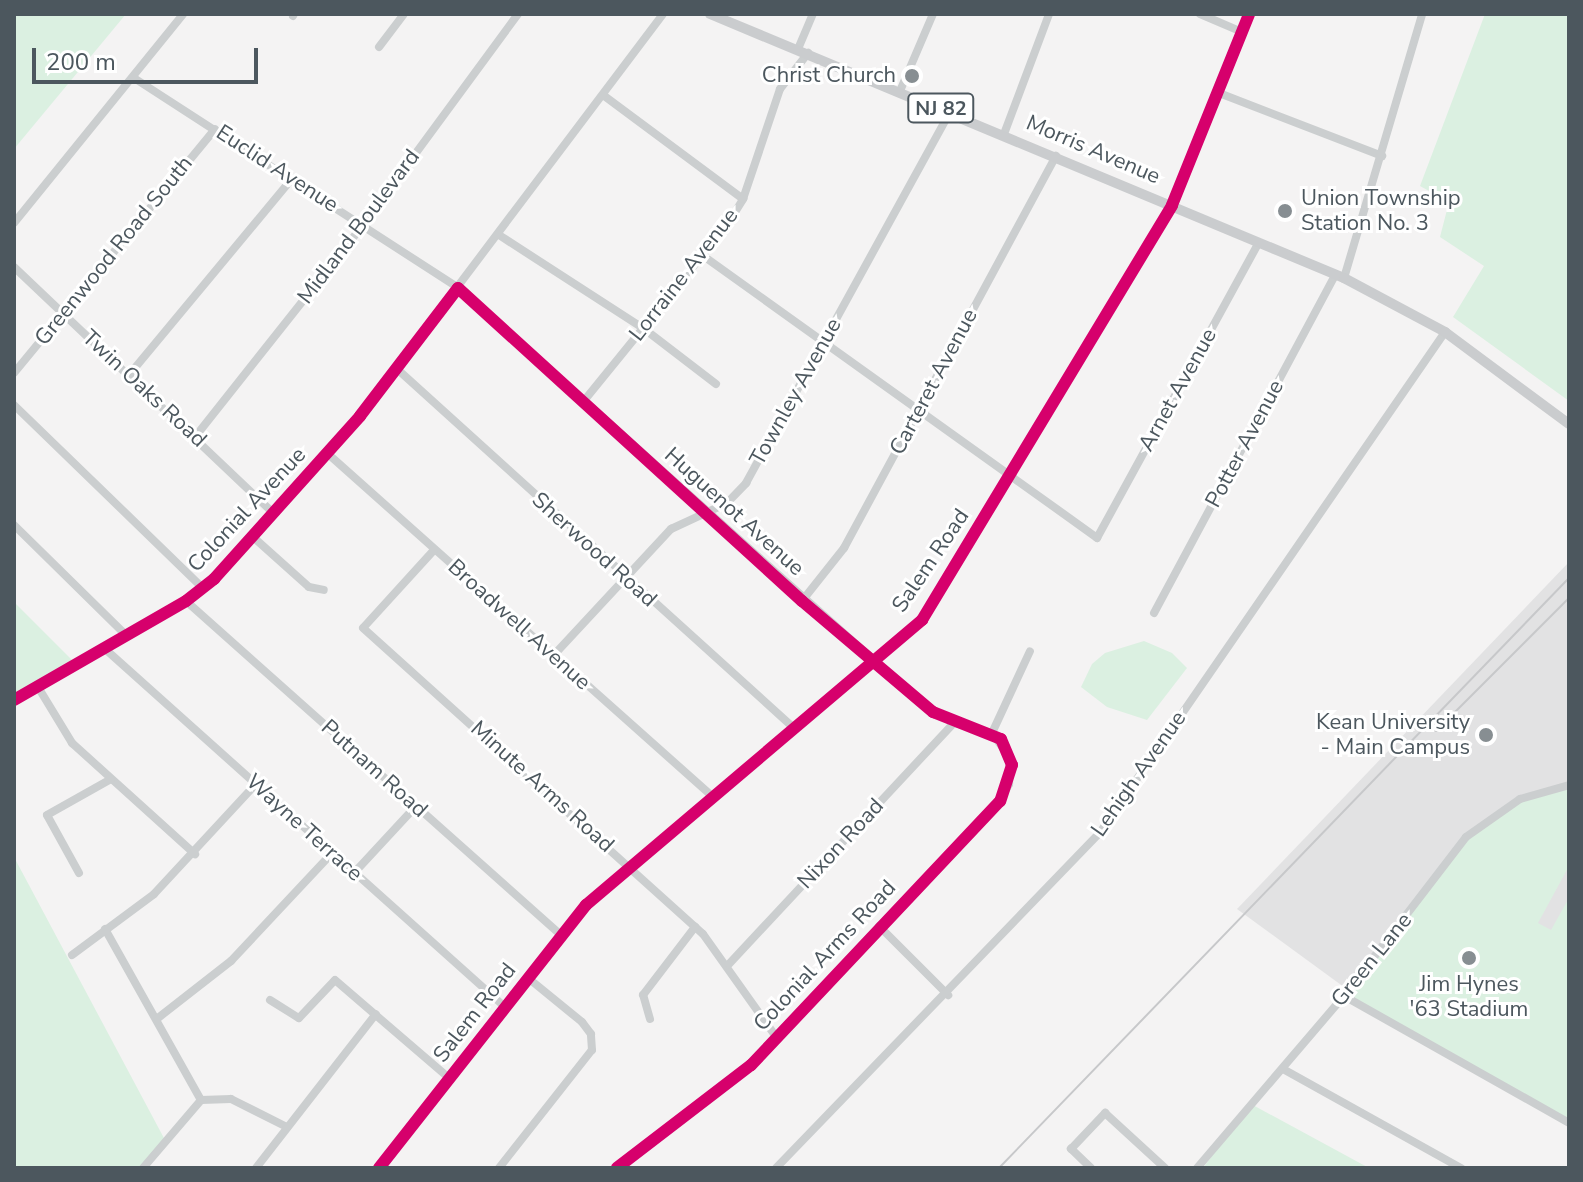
<!DOCTYPE html>
<html>
<head>
<meta charset="utf-8">
<style>
	body { margin:0 }
	#map { position:relative; width:1583px; height:1182px; overflow:hidden; background:#f4f3f3; font-family:"Nunito Sans",sans-serif }
	div>[style] { position:absolute }
	[style*='--x'] { left:calc(var(--x)*1px); top:calc(var(--y)*1px); width:calc(var(--w)*1px); rotate:calc(var(--a)*1deg) }
	.education>* { inset:0; background:#e2e2e3 }
	.green>* { inset:0; background:#dbf0e1 }
	.minor>* { height:8px; margin:-4px; padding:0 4px; transform-origin:4px; border-radius:4px; background:#cbcecf }
	.major>* { height:10px; margin:-5px; padding:0 5px; transform-origin:5px; border-radius:5px; background:#caccce }
	.rail>* { height:2px; margin:-1px; padding:0 1px; transform-origin:1px; border-radius:1px; background:#c7c8ca }
	.cycleway>* { height:12px; margin:-6px; padding:0 6px; transform-origin:6px; border-radius:6px; background:#d6006c }
	.dots>* { width:22px; height:22px; translate:-50% -50%; box-sizing:border-box; border:4px solid #fff; border-radius:50% }
	span { translate:-50% -50%; white-space:nowrap; text-align:center; line-height:1.15; -webkit-text-stroke:6px #fff; paint-order:stroke }
	.shield-label span { padding:2px 6px; background:#fff; border:2px solid; border-radius:6px; -webkit-text-stroke-width:0 }
	.shield-label { font-size:20px; color:#4c575e; font-weight:700 }
	.poi-label { font-size:22px; color:#4c575e }
	.right { translate:-100% -50%; text-align:right }
	.left { translate:0 -50%; text-align:left }
	.street-label { font-size:22px; color:#4c575e }
	.frame { position:absolute; inset:0; border:16px solid #4c575e; pointer-events:none }
	.scale { position:absolute; left:32px; top:48px; width:226px; height:36px; box-sizing:border-box; border:4px solid #4c575e; border-top:0; padding-left:10px; font-size:24px; line-height:28px; white-space:nowrap; color:#4c575e; -webkit-text-stroke:6px #fff; paint-order:stroke }
</style>
</head>
<body>
<div id="map">
	<div class="education">
		<div style="clip-path:polygon(1569px 562px,1569px 1123px,1348px 990px,1237px 909px)"></div>
	</div>
	<div class="green">
		<div style="clip-path:polygon(14px 14px,126px 14px,14px 149px)"></div>
		<div style="clip-path:polygon(1485px 14px,1569px 14px,1569px 401px,1453px 317px,1484px 266px,1440px 237px,1449px 202px,1420px 186px)"></div>
		<div style="clip-path:polygon(14px 602px,76px 664px,14px 700px)"></div>
		<div style="clip-path:polygon(1144px 641px,1172px 653px,1187px 668px,1147px 720px,1107px 707px,1081px 687px,1092px 664px,1105px 653px)"></div>
		<div style="clip-path:polygon(1569px 785px,1569px 866px,1538px 923px,1551px 930px,1569px 898px,1569px 1123px,1344px 996px,1466px 837px,1506px 806px)"></div>
		<div style="clip-path:polygon(14px 857px,165px 1140px,145px 1168px,14px 1168px)"></div>
		<div style="clip-path:polygon(1251px 1104px,1369px 1168px,1203px 1168px)"></div>
	</div>
	<div class="minor">
		<div style="--x:1200;--y:14;--w:46;--a:23.2"></div>
		<div style="--x:293;--y:16;--w:2;--a:-63"></div>
		<div style="--x:379;--y:47;--w:41;--a:-52.9"></div>
		<div style="--x:798;--y:49;--w:38;--a:-67"></div>
		<div style="--x:134;--y:78;--w:386;--a:32.9"></div>
		<div style="--x:458;--y:288;--w:625;--a:41.82"></div>
		<div style="--x:924;--y:705;--w:35;--a:31"></div>
		<div style="--x:954;--y:723;--w:39;--a:15"></div>
		<div style="--x:992;--y:733;--w:31;--a:54"></div>
		<div style="--x:1010;--y:758;--w:26;--a:92"></div>
		<div style="--x:1009;--y:784;--w:19;--a:118"></div>
		<div style="--x:1000;--y:801;--w:325;--a:133.3"></div>
		<div style="--x:777;--y:1038;--w:37;--a:134"></div>
		<div style="--x:751;--y:1065;--w:169;--a:142.5"></div>
		<div style="--x:900;--y:91;--w:84;--a:-66.8"></div>
		<div style="--x:1219;--y:93;--w:175;--a:21.1"></div>
		<div style="--x:603;--y:95;--w:174;--a:36.6"></div>
		<div style="--x:1004;--y:134;--w:128;--a:-69.4"></div>
		<div style="--x:14;--y:223;--w:269;--a:-51"></div>
		<div style="--x:499;--y:235;--w:171;--a:32.9"></div>
		<div style="--x:643;--y:328;--w:92;--a:37.5"></div>
		<div style="--x:702;--y:255;--w:486;--a:35.6"></div>
		<div style="--x:1097;--y:538;--w:337;--a:-61.3"></div>
		<div style="--x:14;--y:267;--w:357;--a:43.5"></div>
		<div style="--x:1344;--y:278;--w:275;--a:-73.5"></div>
		<div style="--x:396;--y:368;--w:538;--a:42.14"></div>
		<div style="--x:14;--y:373;--w:316;--a:-50.5"></div>
		<div style="--x:129;--y:375;--w:255;--a:-50.3"></div>
		<div style="--x:583;--y:402;--w:228;--a:-50.9"></div>
		<div style="--x:727;--y:225;--w:31;--a:-58"></div>
		<div style="--x:743;--y:199;--w:116;--a:-71.4"></div>
		<div style="--x:780;--y:89;--w:46;--a:-52.1"></div>
		<div style="--x:14;--y:405;--w:263;--a:44.1"></div>
		<div style="--x:195;--y:437;--w:270;--a:-51.6"></div>
		<div style="--x:363;--y:225;--w:262;--a:-53.7"></div>
		<div style="--x:327;--y:453;--w:516;--a:41.7"></div>
		<div style="--x:14;--y:525;--w:157;--a:44.5"></div>
		<div style="--x:252;--y:536;--w:76;--a:41.8"></div>
		<div style="--x:309;--y:587;--w:15;--a:11"></div>
		<div style="--x:434;--y:550;--w:105;--a:132.3"></div>
		<div style="--x:363;--y:628;--w:457;--a:42"></div>
		<div style="--x:703;--y:934;--w:128;--a:54.6"></div>
		<div style="--x:186;--y:601;--w:504;--a:41.7"></div>
		<div style="--x:802;--y:601;--w:68;--a:-51.6"></div>
		<div style="--x:844;--y:548;--w:446;--a:-61.6"></div>
		<div style="--x:1154;--y:613;--w:383;--a:-61.8"></div>
		<div style="--x:104;--y:648;--w:538;--a:41.84"></div>
		<div style="--x:552;--y:657;--w:175;--a:-47.1"></div>
		<div style="--x:671;--y:529;--w:62;--a:-24.9"></div>
		<div style="--x:727;--y:503;--w:28;--a:-46"></div>
		<div style="--x:746;--y:483;--w:423;--a:-61.2"></div>
		<div style="--x:38;--y:687;--w:66;--a:58.7"></div>
		<div style="--x:72;--y:743;--w:166;--a:42.1"></div>
		<div style="--x:14;--y:700;--w:198;--a:-29.9"></div>
		<div style="--x:186;--y:601;--w:36;--a:-38"></div>
		<div style="--x:214;--y:579;--w:219;--a:-48.1"></div>
		<div style="--x:360;--y:416;--w:503;--a:-52.99"></div>
		<div style="--x:992;--y:733;--w:90;--a:-65.1"></div>
		<div style="--x:79;--y:873;--w:66;--a:-118.9"></div>
		<div style="--x:47;--y:815;--w:73;--a:-29.4"></div>
		<div style="--x:354;--y:873;--w:91;--a:-47.2"></div>
		<div style="--x:879;--y:926;--w:98;--a:45"></div>
		<div style="--x:105;--y:929;--w:196;--a:60.7"></div>
		<div style="--x:72;--y:955;--w:102;--a:-36.6"></div>
		<div style="--x:154;--y:894;--w:149;--a:-47.2"></div>
		<div style="--x:729;--y:964;--w:330;--a:-47"></div>
		<div style="--x:1344;--y:996;--w:258;--a:29.4"></div>
		<div style="--x:270;--y:1000;--w:34;--a:32"></div>
		<div style="--x:299;--y:1018;--w:52;--a:-46.5"></div>
		<div style="--x:335;--y:980;--w:150;--a:40.7"></div>
		<div style="--x:158;--y:1018;--w:93;--a:-38"></div>
		<div style="--x:231;--y:961;--w:148;--a:-46.9"></div>
		<div style="--x:650;--y:1019;--w:25;--a:-106"></div>
		<div style="--x:643;--y:995;--w:86;--a:-52.6"></div>
		<div style="--x:1283;--y:1069;--w:204;--a:29.1"></div>
		<div style="--x:143;--y:1168;--w:89;--a:-49.5"></div>
		<div style="--x:201;--y:1100;--w:30;--a:-2"></div>
		<div style="--x:231;--y:1099;--w:63;--a:26.6"></div>
		<div style="--x:256;--y:1168;--w:195;--a:-52.1"></div>
		<div style="--x:379;--y:1168;--w:335;--a:-51.8"></div>
		<div style="--x:586;--y:905;--w:441;--a:-40.3"></div>
		<div style="--x:922;--y:620;--w:484;--a:-58.9"></div>
		<div style="--x:1172;--y:205;--w:206;--a:-68"></div>
		<div style="--x:499;--y:1168;--w:150;--a:-51.8"></div>
		<div style="--x:592;--y:1050;--w:16;--a:-94"></div>
		<div style="--x:591;--y:1034;--w:15;--a:-127"></div>
		<div style="--x:582;--y:1022;--w:70;--a:-140.8"></div>
		<div style="--x:776;--y:1168;--w:465;--a:-46"></div>
		<div style="--x:1099;--y:834;--w:610;--a:-55.42"></div>
		<div style="--x:1091;--y:1168;--w:28;--a:-136"></div>
		<div style="--x:1071;--y:1149;--w:50;--a:-46.6"></div>
		<div style="--x:1105;--y:1113;--w:81;--a:42.5"></div>
		<div style="--x:1197;--y:1168;--w:226;--a:-49.5"></div>
		<div style="--x:1344;--y:996;--w:200;--a:-52.5"></div>
		<div style="--x:1466;--y:837;--w:66;--a:-35.1"></div>
		<div style="--x:1520;--y:799;--w:51;--a:-15.9"></div>
	</div>
	<div class="major">
		<div style="--x:710;--y:14;--w:687;--a:22.61"></div>
		<div style="--x:1344;--y:278;--w:115;--a:28.1"></div>
		<div style="--x:1445;--y:332;--w:154;--a:36.6"></div>
	</div>
	<div class="rail">
		<div style="--x:1436;--y:731;--w:188;--a:-45"></div>
		<div style="--x:999;--y:1168;--w:820;--a:-45.99"></div>
	</div>
	<div class="cycleway">
		<div style="--x:14;--y:700;--w:198;--a:-29.9"></div>
		<div style="--x:186;--y:601;--w:36;--a:-38"></div>
		<div style="--x:214;--y:579;--w:219;--a:-48.1"></div>
		<div style="--x:360;--y:416;--w:161;--a:-52.6"></div>
		<div style="--x:458;--y:288;--w:465;--a:42.3"></div>
		<div style="--x:802;--y:601;--w:172;--a:40.3"></div>
		<div style="--x:933;--y:712;--w:73;--a:21.7"></div>
		<div style="--x:1001;--y:739;--w:28;--a:67"></div>
		<div style="--x:1012;--y:765;--w:38;--a:108"></div>
		<div style="--x:1000;--y:801;--w:363;--a:133.3"></div>
		<div style="--x:751;--y:1065;--w:169;--a:142.5"></div>
		<div style="--x:379;--y:1168;--w:335;--a:-51.8"></div>
		<div style="--x:586;--y:905;--w:441;--a:-40.3"></div>
		<div style="--x:922;--y:620;--w:484;--a:-58.9"></div>
		<div style="--x:1172;--y:205;--w:206;--a:-68"></div>
	</div>
	<div class="dots">
		<div style="left:912px;top:76px;background:#878e92"></div>
		<div style="left:1285px;top:211px;background:#878e92"></div>
		<div style="left:1486px;top:735px;background:#878e92"></div>
		<div style="left:1469px;top:958px;background:#878e92"></div>
	</div>
	<div class="shield-label">
		<span style="left:941px;top:108px">NJ 82</span>
	</div>
	<div class="poi-label">
		<span class="right" style="left:896px;top:76px">Christ Church</span>
		<span class="left" style="left:1301px;top:211px">Union Township<br>Station No. 3</span>
		<span class="right" style="left:1470px;top:735px">Kean University<br>- Main Campus</span>
		<span style="left:1469px;top:997px">Jim Hynes<br>'63 Stadium</span>
	</div>
	<div class="street-label">
		<span style="left:1093px;top:150px;rotate:23deg">Morris Avenue</span>
		<span style="left:277px;top:169px;rotate:33deg">Euclid Avenue</span>
		<span style="left:359px;top:227px;rotate:-53deg">Midland Boulevard</span>
		<span style="left:114px;top:251px;rotate:-51deg">Greenwood Road South</span>
		<span style="left:684px;top:275px;rotate:-52deg">Lorraine Avenue</span>
		<span style="left:934px;top:382px;rotate:-62deg">Carteret Avenue</span>
		<span style="left:144px;top:389px;rotate:43deg">Twin Oaks Road</span>
		<span style="left:1178px;top:390px;rotate:-61deg">Arnet Avenue</span>
		<span style="left:796px;top:392px;rotate:-61deg">Townley Avenue</span>
		<span style="left:1245px;top:444px;rotate:-62deg">Potter Avenue</span>
		<span style="left:247px;top:510px;rotate:-47deg">Colonial Avenue</span>
		<span style="left:734px;top:512px;rotate:42deg">Huguenot Avenue</span>
		<span style="left:594px;top:550px;rotate:42deg">Sherwood Road</span>
		<span style="left:931px;top:561px;rotate:-56deg">Salem Road</span>
		<span style="left:519px;top:625px;rotate:42deg">Broadwell Avenue</span>
		<span style="left:374px;top:769px;rotate:42deg">Putnam Road</span>
		<span style="left:1139px;top:774px;rotate:-55deg">Lehigh Avenue</span>
		<span style="left:542px;top:787px;rotate:42deg">Minute Arms Road</span>
		<span style="left:304px;top:828px;rotate:42deg">Wayne Terrace</span>
		<span style="left:841px;top:844px;rotate:-47deg">Nixon Road</span>
		<span style="left:825px;top:956px;rotate:-47deg">Colonial Arms Road</span>
		<span style="left:1372px;top:960px;rotate:-51deg">Green Lane</span>
		<span style="left:475px;top:1013px;rotate:-52deg">Salem Road</span>
	</div>
	<div class="frame"></div>
	<div class="scale">200 m</div>
</div>
</body>
</html>
